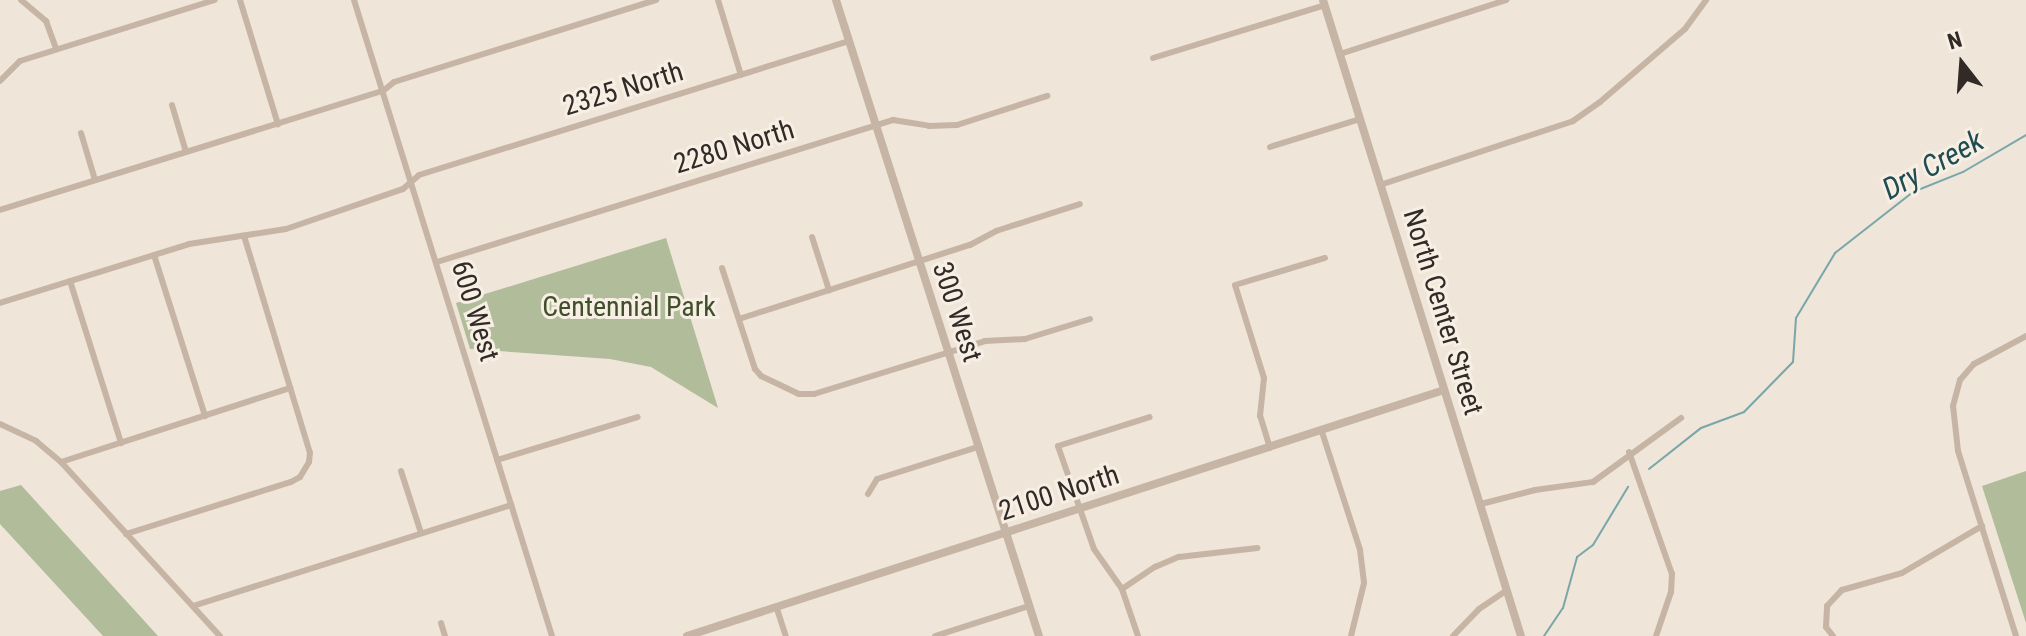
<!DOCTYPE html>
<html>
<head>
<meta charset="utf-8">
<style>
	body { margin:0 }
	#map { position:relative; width:2026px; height:636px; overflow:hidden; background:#efe5d8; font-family:"Roboto Condensed",sans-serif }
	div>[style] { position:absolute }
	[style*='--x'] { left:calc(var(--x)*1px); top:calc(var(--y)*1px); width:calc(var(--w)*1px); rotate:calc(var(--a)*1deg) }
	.green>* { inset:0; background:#b0bc9a }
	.stream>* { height:2px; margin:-1px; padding:0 1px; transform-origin:1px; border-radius:1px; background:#79a6aa }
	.minor>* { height:6px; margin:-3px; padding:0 3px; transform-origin:3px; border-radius:3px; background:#c6b5a5 }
	.tertiary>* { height:8px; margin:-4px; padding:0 4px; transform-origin:4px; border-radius:4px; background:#c6b5a5 }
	span { translate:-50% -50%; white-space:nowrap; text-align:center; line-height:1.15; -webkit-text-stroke:6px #f7efe4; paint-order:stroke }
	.street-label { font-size:28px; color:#322a26 }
	.park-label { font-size:28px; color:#414e2b }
	.water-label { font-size:30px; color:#1f4c50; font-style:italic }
	.north { position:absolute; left:1922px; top:24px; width:80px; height:80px; -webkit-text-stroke:6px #f7efe4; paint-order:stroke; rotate:343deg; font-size:22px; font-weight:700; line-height:32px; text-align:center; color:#322a26 }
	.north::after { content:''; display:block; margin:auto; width:28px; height:36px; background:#322a26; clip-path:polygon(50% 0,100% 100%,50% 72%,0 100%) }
</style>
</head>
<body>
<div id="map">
	<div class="green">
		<div style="clip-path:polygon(666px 238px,718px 408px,651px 367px,610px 359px,470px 349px,456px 303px)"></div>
		<div style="clip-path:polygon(2026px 471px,2026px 623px,1982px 486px)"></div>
		<div style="clip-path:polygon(21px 485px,158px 636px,103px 636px,0 524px,0 491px)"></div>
	</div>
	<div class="stream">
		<div style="--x:1649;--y:469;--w:66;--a:-38.3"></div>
		<div style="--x:1701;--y:428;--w:46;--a:-20.4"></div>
		<div style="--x:1744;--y:412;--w:70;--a:-45.6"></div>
		<div style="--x:1793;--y:362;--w:44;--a:-86.1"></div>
		<div style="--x:1796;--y:318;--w:76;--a:-59"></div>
		<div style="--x:1835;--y:253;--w:99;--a:-38"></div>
		<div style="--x:1913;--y:192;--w:54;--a:-21.8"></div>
		<div style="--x:1963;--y:172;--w:73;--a:-30.4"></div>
		<div style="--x:1544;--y:636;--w:34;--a:-56"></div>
		<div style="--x:1563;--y:608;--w:53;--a:-74.6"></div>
		<div style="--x:1577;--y:557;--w:20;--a:-37"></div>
		<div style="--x:1593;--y:545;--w:68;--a:-58.9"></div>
	</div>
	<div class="minor">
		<div style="--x:21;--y:0;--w:33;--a:40"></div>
		<div style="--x:46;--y:21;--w:30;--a:70"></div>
		<div style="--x:240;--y:0;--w:130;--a:73"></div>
		<div style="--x:354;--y:0;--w:666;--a:72.71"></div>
		<div style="--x:718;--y:0;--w:78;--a:73"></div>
		<div style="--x:1340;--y:54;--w:175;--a:-18"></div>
		<div style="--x:1153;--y:58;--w:180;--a:-17.1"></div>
		<div style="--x:0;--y:81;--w:28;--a:-45"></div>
		<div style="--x:20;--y:61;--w:204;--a:-17.4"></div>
		<div style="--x:172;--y:105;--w:49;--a:73.4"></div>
		<div style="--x:81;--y:133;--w:49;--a:73.4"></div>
		<div style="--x:1270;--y:147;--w:94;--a:-17.3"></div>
		<div style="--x:1380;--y:185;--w:203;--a:-18.3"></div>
		<div style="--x:1573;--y:121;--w:33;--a:-35"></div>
		<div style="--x:1600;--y:102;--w:112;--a:-40.7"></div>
		<div style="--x:1685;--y:29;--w:36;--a:-54"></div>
		<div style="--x:0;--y:210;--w:401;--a:-17.3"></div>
		<div style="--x:383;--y:91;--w:14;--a:-39"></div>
		<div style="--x:394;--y:82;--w:275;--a:-17.4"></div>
		<div style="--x:812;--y:237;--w:56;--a:72.2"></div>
		<div style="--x:154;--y:255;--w:169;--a:72.4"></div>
		<div style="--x:437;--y:262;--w:478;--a:-17.3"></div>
		<div style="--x:893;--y:120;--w:36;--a:9"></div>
		<div style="--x:929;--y:126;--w:28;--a:-2"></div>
		<div style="--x:957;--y:125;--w:95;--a:-17.9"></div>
		<div style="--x:722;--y:268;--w:106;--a:71.9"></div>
		<div style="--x:755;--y:369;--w:9;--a:49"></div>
		<div style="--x:761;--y:376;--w:42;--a:25.3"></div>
		<div style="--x:799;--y:394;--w:15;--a:0"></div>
		<div style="--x:814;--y:394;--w:179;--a:-17.2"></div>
		<div style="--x:985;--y:341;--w:40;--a:-2.9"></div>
		<div style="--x:1025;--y:339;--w:68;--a:-17.1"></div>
		<div style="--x:70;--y:281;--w:170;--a:72.5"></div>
		<div style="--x:0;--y:303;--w:198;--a:-17.3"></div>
		<div style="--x:189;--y:244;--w:98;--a:-8.8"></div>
		<div style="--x:286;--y:229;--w:124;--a:-18.9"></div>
		<div style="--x:403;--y:189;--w:21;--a:-41"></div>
		<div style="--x:419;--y:175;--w:450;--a:-17.3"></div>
		<div style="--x:739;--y:319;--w:243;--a:-17.8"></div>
		<div style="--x:970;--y:245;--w:30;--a:-28"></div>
		<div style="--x:996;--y:231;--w:88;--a:-17.8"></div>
		<div style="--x:0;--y:424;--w:40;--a:25"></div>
		<div style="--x:36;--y:441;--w:33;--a:40"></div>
		<div style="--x:61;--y:462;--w:236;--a:47.6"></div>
		<div style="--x:1322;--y:432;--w:124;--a:72.1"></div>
		<div style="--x:1360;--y:550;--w:33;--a:83"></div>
		<div style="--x:1364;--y:583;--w:55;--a:103.8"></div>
		<div style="--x:1270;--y:448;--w:34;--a:-107"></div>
		<div style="--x:1260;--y:416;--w:38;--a:-84"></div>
		<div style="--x:1264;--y:378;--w:97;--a:-107.3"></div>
		<div style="--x:1235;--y:285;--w:94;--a:-16.7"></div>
		<div style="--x:1629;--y:452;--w:129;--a:70.6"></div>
		<div style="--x:1672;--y:574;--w:18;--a:93"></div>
		<div style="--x:1671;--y:592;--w:46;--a:108.8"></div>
		<div style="--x:497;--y:460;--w:147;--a:-17"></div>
		<div style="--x:61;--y:462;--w:241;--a:-17.9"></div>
		<div style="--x:401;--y:471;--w:65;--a:72.1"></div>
		<div style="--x:868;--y:494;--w:17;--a:-59"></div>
		<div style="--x:877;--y:479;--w:106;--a:-17.6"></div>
		<div style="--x:1481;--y:504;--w:56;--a:-14.5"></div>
		<div style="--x:1535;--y:490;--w:59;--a:-7.9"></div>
		<div style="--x:1593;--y:482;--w:109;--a:-36"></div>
		<div style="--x:126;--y:534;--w:173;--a:-17.5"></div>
		<div style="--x:291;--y:482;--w:10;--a:-29"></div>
		<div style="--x:300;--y:477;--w:17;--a:-59"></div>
		<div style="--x:309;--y:462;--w:9;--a:-84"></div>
		<div style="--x:310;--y:453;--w:227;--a:-106.9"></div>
		<div style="--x:1122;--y:589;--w:40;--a:-34"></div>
		<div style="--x:1155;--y:567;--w:26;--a:-23"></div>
		<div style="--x:1179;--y:557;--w:79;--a:-6.6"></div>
		<div style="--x:193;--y:606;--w:334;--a:-17.6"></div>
		<div style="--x:777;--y:609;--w:28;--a:72"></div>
		<div style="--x:441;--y:623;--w:14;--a:73"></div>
		<div style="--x:935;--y:636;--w:99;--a:-17.7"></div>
		<div style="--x:1138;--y:636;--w:50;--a:-108.8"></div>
		<div style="--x:1122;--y:589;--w:49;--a:-125"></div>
		<div style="--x:1094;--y:549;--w:109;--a:-109.3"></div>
		<div style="--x:1058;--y:446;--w:96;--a:-17.5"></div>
		<div style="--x:1453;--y:636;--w:37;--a:-46"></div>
		<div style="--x:1479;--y:609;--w:34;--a:-34"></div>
		<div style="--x:1833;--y:636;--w:11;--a:-128"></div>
		<div style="--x:1826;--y:627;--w:21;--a:-87"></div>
		<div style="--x:1827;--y:606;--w:22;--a:-47"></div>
		<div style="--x:1842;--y:590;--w:62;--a:-15.8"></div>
		<div style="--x:1902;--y:573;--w:93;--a:-30.4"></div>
		<div style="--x:2016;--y:636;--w:194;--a:-107.4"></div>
		<div style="--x:1958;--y:451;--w:45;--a:-96.3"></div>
		<div style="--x:1953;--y:406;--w:27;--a:-75"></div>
		<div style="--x:1960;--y:380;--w:21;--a:-49"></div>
		<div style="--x:1974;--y:364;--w:59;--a:-28.3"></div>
	</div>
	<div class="tertiary">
		<div style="--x:836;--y:0;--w:668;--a:72.3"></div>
		<div style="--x:1323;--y:0;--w:666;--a:72.71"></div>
		<div style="--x:687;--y:636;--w:796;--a:-18"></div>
	</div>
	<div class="street-label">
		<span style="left:623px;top:89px;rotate:-17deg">2325 North</span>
		<span style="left:734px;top:147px;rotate:-17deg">2280 North</span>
		<span style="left:475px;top:311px;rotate:73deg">600 West</span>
		<span style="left:957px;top:312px;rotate:72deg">300 West</span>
		<span style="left:1443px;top:312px;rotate:73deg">North Center Street</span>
		<span style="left:1059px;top:493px;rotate:-18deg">2100 North</span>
	</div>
	<div class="park-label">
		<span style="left:629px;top:307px">Centennial Park</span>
	</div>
	<div class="water-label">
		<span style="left:1933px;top:165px;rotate:-29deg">Dry Creek</span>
	</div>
	<div class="north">N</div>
</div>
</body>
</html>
